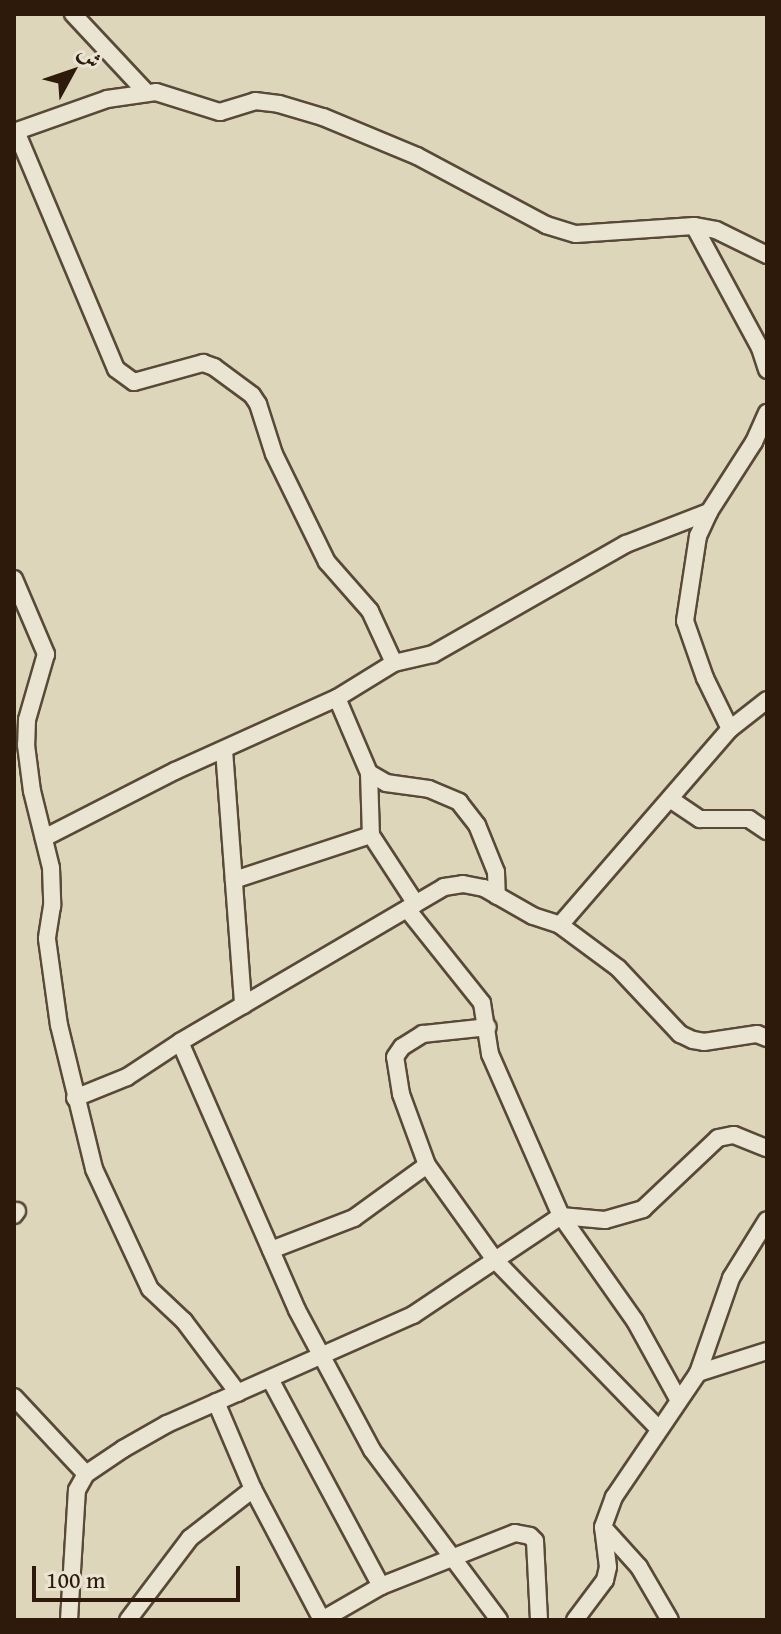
<!DOCTYPE html>
<html>
<head>
<meta charset="utf-8">
<style>
	body { margin:0 }
	#map { position:relative; width:781px; height:1634px; overflow:hidden; background:#ded6bb; font-family:"Gentium Book Plus",Amiri,serif }
	div>[style] { position:absolute }
	[style*='--x'] { left:calc(var(--x)*1px); top:calc(var(--y)*1px); width:calc(var(--w)*1px); rotate:calc(var(--a)*1deg) }
	.roads { filter:drop-shadow(2px 0 #594937) drop-shadow(-2px 0 #594937) drop-shadow(0 2px #594937) drop-shadow(0 -2px #594937) }
	.minor>* { height:16px; margin:-8px; padding:0 8px; transform-origin:8px; border-radius:8px; background:#eae4d3 }
	span { translate:-50% -50%; white-space:nowrap; text-align:center; line-height:1.15; -webkit-text-stroke:7px #eae4d3; paint-order:stroke }
	.frame { position:absolute; inset:0; border:16px solid #2d1a0b; pointer-events:none }
	.north { position:absolute; left:32px; top:32px; width:80px; height:80px; -webkit-text-stroke:6px #eae4d3; paint-order:stroke; rotate:50deg; font-size:22px; font-weight:700; line-height:32px; text-align:center; color:#2d1a0b }
	.north::after { content:''; display:block; margin:auto; width:28px; height:36px; background:#2d1a0b; clip-path:polygon(50% 0,100% 100%,50% 72%,0 100%) }
	.scale { position:absolute; left:32px; top:1566px; width:208px; height:36px; box-sizing:border-box; border:4px solid #2d1a0b; border-top:0; padding-left:10px; font-size:24px; line-height:28px; white-space:nowrap; color:#2d1a0b; -webkit-text-stroke:6px #eae4d3; paint-order:stroke }
</style>
</head>
<body>
<div id="map">
	<div class="roads">
		<div class="minor">
			<div style="--x:73;--y:14;--w:108;--a:46.9"></div>
			<div style="--x:16;--y:131;--w:258;--a:67.2"></div>
			<div style="--x:116;--y:369;--w:22;--a:36"></div>
			<div style="--x:134;--y:382;--w:72;--a:-15.4"></div>
			<div style="--x:203;--y:363;--w:12;--a:20"></div>
			<div style="--x:214;--y:367;--w:47;--a:36.4"></div>
			<div style="--x:252;--y:395;--w:11;--a:56"></div>
			<div style="--x:258;--y:404;--w:52;--a:72.3"></div>
			<div style="--x:274;--y:454;--w:120;--a:63.9"></div>
			<div style="--x:327;--y:562;--w:65;--a:48.7"></div>
			<div style="--x:370;--y:611;--w:57;--a:65.2"></div>
			<div style="--x:14;--y:132;--w:99;--a:-19.5"></div>
			<div style="--x:107;--y:99;--w:49;--a:-8.1"></div>
			<div style="--x:156;--y:92;--w:67;--a:17.4"></div>
			<div style="--x:220;--y:112;--w:37;--a:-17"></div>
			<div style="--x:255;--y:101;--w:24;--a:7"></div>
			<div style="--x:279;--y:104;--w:46;--a:16.5"></div>
			<div style="--x:323;--y:117;--w:102;--a:22.5"></div>
			<div style="--x:417;--y:156;--w:146;--a:28.1"></div>
			<div style="--x:546;--y:225;--w:31;--a:17"></div>
			<div style="--x:576;--y:234;--w:118;--a:-3.9"></div>
			<div style="--x:694;--y:226;--w:22;--a:10"></div>
			<div style="--x:716;--y:230;--w:57;--a:26.1"></div>
			<div style="--x:694;--y:226;--w:139;--a:61.6"></div>
			<div style="--x:760;--y:348;--w:23;--a:72"></div>
			<div style="--x:14;--y:579;--w:82;--a:66.9"></div>
			<div style="--x:46;--y:654;--w:69;--a:106.1"></div>
			<div style="--x:27;--y:720;--w:25;--a:92"></div>
			<div style="--x:26;--y:745;--w:46;--a:82.6"></div>
			<div style="--x:32;--y:791;--w:79;--a:76.1"></div>
			<div style="--x:51;--y:868;--w:38;--a:88"></div>
			<div style="--x:52;--y:906;--w:33;--a:99"></div>
			<div style="--x:47;--y:939;--w:87;--a:82.1"></div>
			<div style="--x:59;--y:1025;--w:148;--a:76.3"></div>
			<div style="--x:94;--y:1169;--w:132;--a:65"></div>
			<div style="--x:150;--y:1289;--w:47;--a:43.3"></div>
			<div style="--x:184;--y:1321;--w:90;--a:53.1"></div>
			<div style="--x:337;--y:698;--w:82;--a:66.9"></div>
			<div style="--x:369;--y:773;--w:62;--a:88.2"></div>
			<div style="--x:371;--y:835;--w:82;--a:56.9"></div>
			<div style="--x:730;--y:729;--w:57;--a:-116.1"></div>
			<div style="--x:705;--y:678;--w:60;--a:-109.3"></div>
			<div style="--x:685;--y:621;--w:86;--a:-81.3"></div>
			<div style="--x:698;--y:536;--w:26;--a:-65"></div>
			<div style="--x:709;--y:512;--w:83;--a:-57.3"></div>
			<div style="--x:754;--y:442;--w:32;--a:-66"></div>
			<div style="--x:224;--y:750;--w:256;--a:85.7"></div>
			<div style="--x:369;--y:773;--w:20;--a:30"></div>
			<div style="--x:386;--y:783;--w:43;--a:7.9"></div>
			<div style="--x:429;--y:789;--w:33;--a:23"></div>
			<div style="--x:459;--y:802;--w:29;--a:52"></div>
			<div style="--x:477;--y:825;--w:51;--a:68"></div>
			<div style="--x:496;--y:872;--w:24;--a:88"></div>
			<div style="--x:670;--y:799;--w:36;--a:34"></div>
			<div style="--x:700;--y:819;--w:49;--a:0"></div>
			<div style="--x:749;--y:819;--w:22;--a:34"></div>
			<div style="--x:44;--y:838;--w:147;--a:-27.1"></div>
			<div style="--x:175;--y:771;--w:178;--a:-24.3"></div>
			<div style="--x:337;--y:698;--w:67;--a:-31.6"></div>
			<div style="--x:394;--y:663;--w:40;--a:-13"></div>
			<div style="--x:433;--y:654;--w:222;--a:-29.7"></div>
			<div style="--x:626;--y:544;--w:89;--a:-21.1"></div>
			<div style="--x:234;--y:880;--w:144;--a:-18.2"></div>
			<div style="--x:407;--y:909;--w:120;--a:51.4"></div>
			<div style="--x:482;--y:1003;--w:52;--a:81.1"></div>
			<div style="--x:490;--y:1054;--w:177;--a:66.3"></div>
			<div style="--x:561;--y:1216;--w:128;--a:54.8"></div>
			<div style="--x:635;--y:1321;--w:89;--a:61.1"></div>
			<div style="--x:560;--y:925;--w:259;--a:-49.1"></div>
			<div style="--x:730;--y:729;--w:47;--a:-38.1"></div>
			<div style="--x:180;--y:1042;--w:292;--a:66.4"></div>
			<div style="--x:297;--y:1310;--w:159;--a:61.8"></div>
			<div style="--x:372;--y:1450;--w:212;--a:53.2"></div>
			<div style="--x:75;--y:1098;--w:56;--a:-22"></div>
			<div style="--x:127;--y:1077;--w:64;--a:-33.4"></div>
			<div style="--x:180;--y:1042;--w:306;--a:-30.4"></div>
			<div style="--x:444;--y:887;--w:19;--a:-9"></div>
			<div style="--x:463;--y:884;--w:21;--a:11"></div>
			<div style="--x:484;--y:888;--w:56;--a:29.7"></div>
			<div style="--x:533;--y:916;--w:28;--a:18"></div>
			<div style="--x:560;--y:925;--w:72;--a:36.6"></div>
			<div style="--x:618;--y:968;--w:91;--a:46.8"></div>
			<div style="--x:680;--y:1034;--w:14;--a:25"></div>
			<div style="--x:693;--y:1040;--w:11;--a:10"></div>
			<div style="--x:704;--y:1042;--w:54;--a:-8.6"></div>
			<div style="--x:757;--y:1034;--w:11;--a:22"></div>
			<div style="--x:427;--y:1165;--w:117;--a:54.4"></div>
			<div style="--x:495;--y:1260;--w:234;--a:45.9"></div>
			<div style="--x:14;--y:1215;--w:5;--a:-53"></div>
			<div style="--x:271;--y:1250;--w:89;--a:-21.1"></div>
			<div style="--x:354;--y:1218;--w:90;--a:-36"></div>
			<div style="--x:427;--y:1165;--w:76;--a:-110.1"></div>
			<div style="--x:401;--y:1094;--w:37;--a:-99"></div>
			<div style="--x:395;--y:1057;--w:12;--a:-55"></div>
			<div style="--x:402;--y:1047;--w:25;--a:-32"></div>
			<div style="--x:423;--y:1034;--w:65;--a:-6.1"></div>
			<div style="--x:698;--y:1373;--w:72;--a:-17.7"></div>
			<div style="--x:270;--y:1379;--w:235;--a:61.8"></div>
			<div style="--x:14;--y:1397;--w:105;--a:46.9"></div>
			<div style="--x:216;--y:1402;--w:95;--a:67"></div>
			<div style="--x:253;--y:1489;--w:148;--a:62.2"></div>
			<div style="--x:603;--y:1527;--w:54;--a:48"></div>
			<div style="--x:639;--y:1567;--w:61;--a:59.7"></div>
			<div style="--x:69;--y:1620;--w:130;--a:-86.5"></div>
			<div style="--x:77;--y:1490;--w:18;--a:-61"></div>
			<div style="--x:86;--y:1474;--w:45;--a:-34"></div>
			<div style="--x:123;--y:1449;--w:51;--a:-29.6"></div>
			<div style="--x:167;--y:1424;--w:269;--a:-23.9"></div>
			<div style="--x:413;--y:1315;--w:178;--a:-33.8"></div>
			<div style="--x:561;--y:1216;--w:44;--a:5.2"></div>
			<div style="--x:605;--y:1220;--w:40;--a:-16"></div>
			<div style="--x:643;--y:1209;--w:103;--a:-43.4"></div>
			<div style="--x:718;--y:1138;--w:16;--a:-11"></div>
			<div style="--x:734;--y:1135;--w:35;--a:22"></div>
			<div style="--x:128;--y:1620;--w:103;--a:-52.9"></div>
			<div style="--x:190;--y:1538;--w:80;--a:-37.9"></div>
			<div style="--x:322;--y:1620;--w:68;--a:-30"></div>
			<div style="--x:381;--y:1586;--w:144;--a:-21.6"></div>
			<div style="--x:515;--y:1533;--w:15;--a:11"></div>
			<div style="--x:530;--y:1536;--w:7;--a:45"></div>
			<div style="--x:535;--y:1541;--w:79;--a:87.1"></div>
			<div style="--x:575;--y:1620;--w:50;--a:-53.1"></div>
			<div style="--x:605;--y:1580;--w:13;--a:-77"></div>
			<div style="--x:608;--y:1567;--w:40;--a:-97.1"></div>
			<div style="--x:603;--y:1527;--w:32;--a:-70"></div>
			<div style="--x:614;--y:1497;--w:150;--a:-55.9"></div>
			<div style="--x:698;--y:1373;--w:101;--a:-70.8"></div>
			<div style="--x:731;--y:1278;--w:68;--a:-58.2"></div>
		</div>
	</div>
	<div class="frame"></div>
	<div class="north">ش</div>
	<div class="scale">100 m</div>
</div>
</body>
</html>
